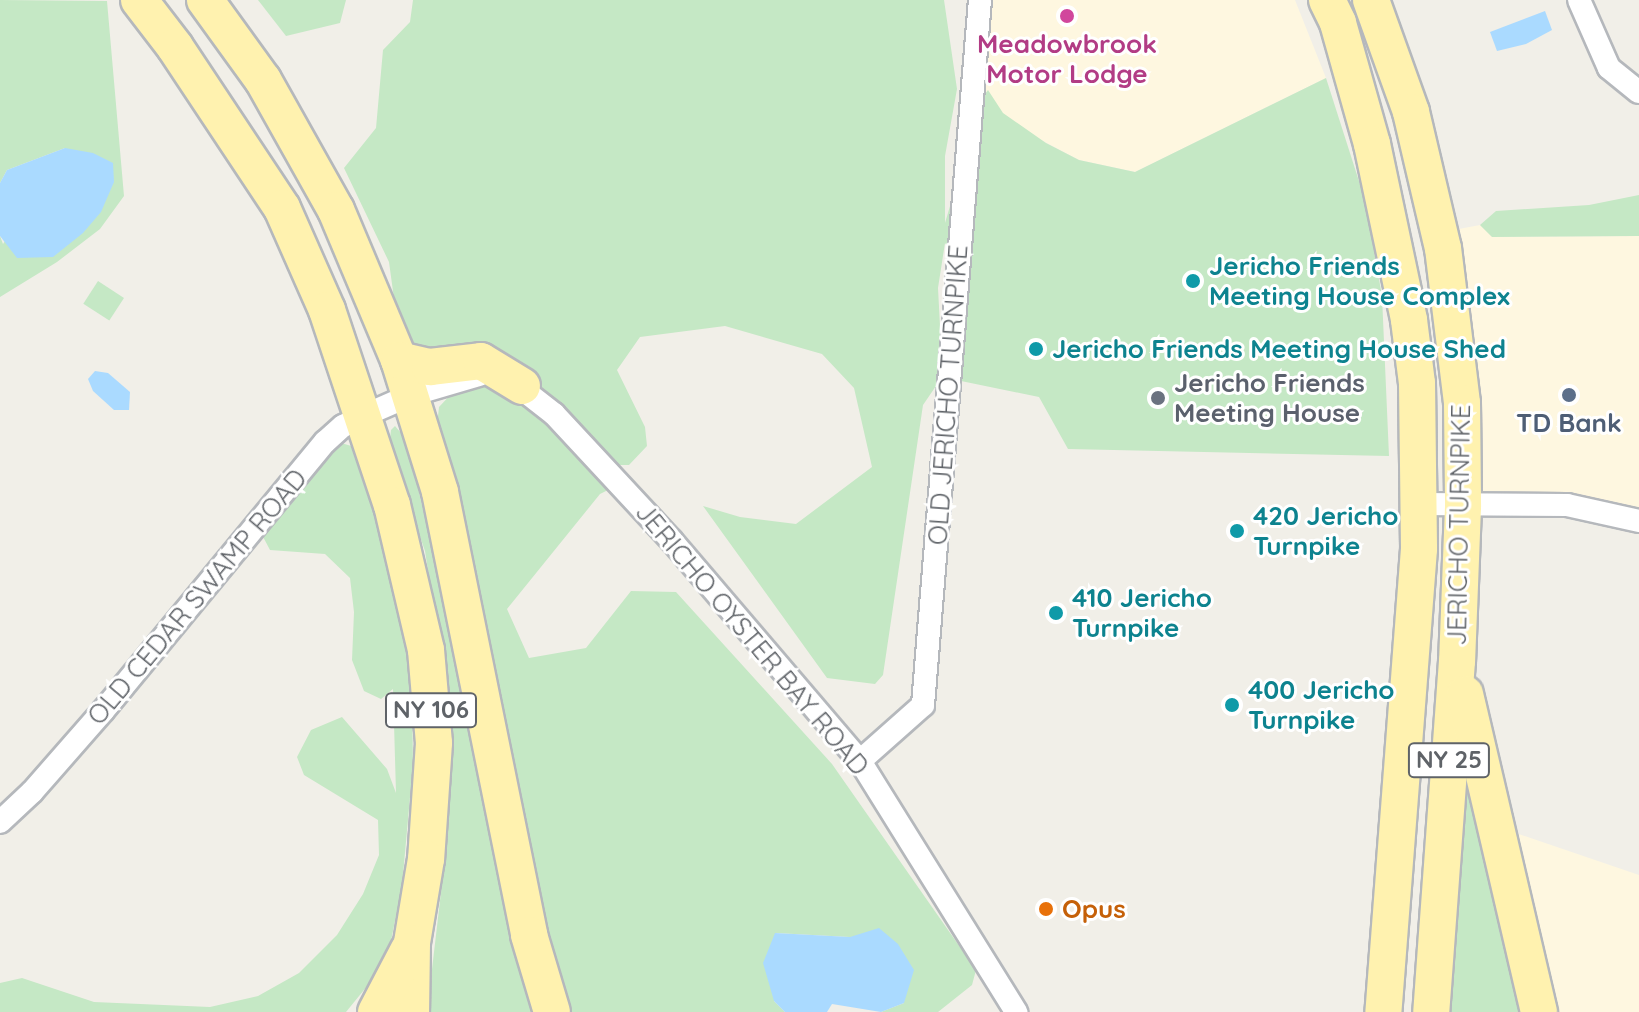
<!DOCTYPE html>
<html>
<head>
<meta charset="utf-8">
<style>
	body { margin:0 }
	#map { position:relative; width:1639px; height:1012px; overflow:hidden; background:#f1efe8; font-family:Quicksand,sans-serif }
	div>[style] { position:absolute }
	[style*='--x'] { left:calc(var(--x)*1px); top:calc(var(--y)*1px); width:calc(var(--w)*1px); rotate:calc(var(--a)*1deg) }
	.commercial>* { inset:0; background:#fef7e0 }
	.green>* { inset:0; background:#c5e8c5; transform-origin:0 0 }
	.water>* { inset:0; background:#aadaff }
	.roads { filter:drop-shadow(2px 0 #b5b8bc) drop-shadow(-2px 0 #b5b8bc) drop-shadow(0 2px #b5b8bc) drop-shadow(0 -2px #b5b8bc) }
	.minor>* { height:22px; margin:-11px; padding:0 11px; transform-origin:11px; border-radius:11px; background:#fff }
	.primary>* { height:36px; margin:-18px; padding:0 18px; transform-origin:18px; border-radius:18px; background:#fff2af }
	.dots>* { width:22px; height:22px; translate:-50% -50%; box-sizing:border-box; border:4px solid #fff; border-radius:50% }
	span { translate:-50% -50%; white-space:nowrap; text-align:center; line-height:1.15; -webkit-text-stroke:6px #fff; paint-order:stroke }
	.shield-label span { padding:2px 6px; background:#fff; border:2px solid; border-radius:6px; -webkit-text-stroke-width:0 }
	.shield-label { font-size:24px; color:#5f6368; font-weight:700 }
	.hotel-label { font-size:26px; color:#b23c85; font-weight:700 }
	.culture-label { font-size:26px; color:#0d838f; font-weight:700 }
	.left { translate:0 -50%; text-align:left }
	.worship-label { font-size:26px; color:#5b616d; font-weight:700 }
	.street-label { font-size:26px; color:#5f6368 }
	.service-label { font-size:26px; color:#4e5e75; font-weight:700 }
	.food-label { font-size:26px; color:#c56008; font-weight:700 }
</style>
</head>
<body>
<div id="map">
	<div class="commercial">
		<div style="clip-path:polygon(981px 0,1295px 0,1326px 78px,1135px 172px,1079px 160px,1011px 124px,972px 119px)"></div>
		<div style="clip-path:polygon(1480px 225px,1493px 237px,1639px 236px,1639px 529px,1579px 511px,1479px 514px,1448px 231px)"></div>
		<div style="clip-path:polygon(1510px 831px,1639px 875px,1639px 1012px,1556px 1012px)"></div>
	</div>
	<div class="green">
		<div style="clip-path:polygon(0 0,107px 1px,124px 196px,100px 229px,57px 262px,0 297px,0 236px,3px 244px,65px 148px,7px 170px,0 183px)"></div>
		<div style="clip-path:polygon(258px 0,346px 0,340px 23px,286px 36px)"></div>
		<div style="clip-path:polygon(413px 0,944px 0,957px 89px,945px 156px,945px 223px,982px 98px,988px 90px,1003px 113px,1046px 143px,1079px 160px,1135px 172px,1326px 78px,1365px 200px,1382px 296px,1389px 456px,1068px 449px,1039px 397px,961px 381px,955px 376px,953px 256px,945px 243px,938px 288px,942px 364px,936px 386px,923px 405px,883px 675px,875px 684px,827px 678px,703px 506px,740px 517px,796px 524px,872px 467px,854px 388px,822px 354px,725px 326px,640px 337px,617px 370px,645px 427px,647px 446px,629px 465px,619px 465px,536px 385px,412px 348px,395px 306px,389px 262px,344px 168px,376px 128px,383px 50px,410px 22px)"></div>
		<div style="clip-path:polygon(1639px 195px,1639px 236px,1492px 237px,1480px 225px,1496px 211px,1589px 205px)"></div>
		<div style="left:98px;top:281px;width:31px;height:27px;rotate:33deg"></div>
		<div style="clip-path:polygon(478px 382px,500px 386px,518px 396px,608px 490px,600px 494px,507px 609px,529px 658px,586px 648px,631px 591px,676px 592px,832px 764px,976px 970px,972px 985px,938px 1012px,881px 1012px,904px 1003px,850px 937px,776px 933px,774px 1001px,785px 1012px,569px 1012px,536px 925px,437px 425px,439px 407px,455px 390px)"></div>
		<div style="clip-path:polygon(395px 426px,407px 440px,539px 1012px,427px 1012px,441px 892px,449px 775px,443px 669px,425px 551px,389px 448px,391px 430px)"></div>
		<div style="clip-path:polygon(341px 443px,362px 449px,401px 593px,412px 693px,413px 764px,402px 886px,391px 941px,377px 974px,346px 1012px,0 1012px,0 983px,22px 978px,94px 1002px,210px 1007px,258px 996px,299px 973px,337px 935px,363px 894px,379px 855px,378px 820px,304px 775px,297px 757px,311px 730px,342px 717px,387px 769px,396px 793px,393px 689px,381px 699px,364px 691px,352px 660px,354px 612px,350px 578px,325px 554px,270px 550px,261px 533px,330px 449px)"></div>
		<div style="clip-path:polygon(1465px 758px,1526px 1012px,1448px 1012px)"></div>
	</div>
	<div class="water">
		<div style="clip-path:polygon(1545px 11px,1552px 30px,1526px 44px,1497px 51px,1490px 32px)"></div>
		<div style="clip-path:polygon(65px 148px,93px 153px,113px 163px,114px 182px,101px 212px,83px 233px,53px 257px,17px 258px,0 236px,0 183px,7px 170px)"></div>
		<div style="clip-path:polygon(95px 371px,108px 373px,130px 392px,129px 410px,114px 410px,93px 391px,88px 379px)"></div>
		<div style="clip-path:polygon(879px 928px,898px 944px,914px 970px,904px 1003px,881px 1012px,832px 1004px,827px 1012px,785px 1012px,774px 1001px,763px 963px,775px 933px,850px 937px)"></div>
	</div>
	<div class="roads">
		<div class="minor">
			<div style="--x:1579;--y:0;--w:74;--a:66.2"></div>
			<div style="--x:1609;--y:68;--w:38;--a:39"></div>
			<div style="--x:513;--y:382;--w:52;--a:38"></div>
			<div style="--x:554;--y:414;--w:173;--a:47.1"></div>
			<div style="--x:672;--y:541;--w:289;--a:49.5"></div>
			<div style="--x:860;--y:761;--w:296;--a:58.1"></div>
			<div style="--x:1418;--y:504;--w:149;--a:0.4"></div>
			<div style="--x:1567;--y:505;--w:74;--a:12.5"></div>
			<div style="--x:860;--y:761;--w:84;--a:-41.6"></div>
			<div style="--x:923;--y:705;--w:707;--a:-85.38"></div>
			<div style="--x:0;--y:822;--w:44;--a:-43.2"></div>
			<div style="--x:32;--y:792;--w:108;--a:-48.8"></div>
			<div style="--x:103;--y:711;--w:349;--a:-50.5"></div>
			<div style="--x:325;--y:442;--w:24;--a:-42"></div>
			<div style="--x:343;--y:426;--w:22;--a:-27"></div>
			<div style="--x:363;--y:416;--w:52;--a:-23.6"></div>
			<div style="--x:411;--y:395;--w:71;--a:-16.4"></div>
		</div>
		<div class="primary">
			<div style="--x:139;--y:0;--w:59;--a:52.5"></div>
			<div style="--x:175;--y:47;--w:193;--a:56.4"></div>
			<div style="--x:282;--y:208;--w:111;--a:66.2"></div>
			<div style="--x:327;--y:310;--w:206;--a:71.6"></div>
			<div style="--x:392;--y:505;--w:149;--a:76.8"></div>
			<div style="--x:426;--y:650;--w:93;--a:85.1"></div>
			<div style="--x:434;--y:743;--w:116;--a:93.9"></div>
			<div style="--x:426;--y:859;--w:85;--a:99.5"></div>
			<div style="--x:412;--y:943;--w:69;--a:90.8"></div>
			<div style="--x:205;--y:0;--w:99;--a:54.1"></div>
			<div style="--x:263;--y:80;--w:149;--a:60.7"></div>
			<div style="--x:336;--y:210;--w:163;--a:67.2"></div>
			<div style="--x:399;--y:360;--w:138;--a:72.7"></div>
			<div style="--x:440;--y:492;--w:452;--a:78.6"></div>
			<div style="--x:529;--y:935;--w:80;--a:73.4"></div>
			<div style="--x:1327;--y:0;--w:25;--a:64"></div>
			<div style="--x:1338;--y:23;--w:126;--a:74.3"></div>
			<div style="--x:1372;--y:144;--w:180;--a:78.1"></div>
			<div style="--x:1409;--y:320;--w:64;--a:82.8"></div>
			<div style="--x:1417;--y:383;--w:166;--a:89.3"></div>
			<div style="--x:1419;--y:549;--w:464;--a:94.4"></div>
			<div style="--x:1371;--y:0;--w:119;--a:70.3"></div>
			<div style="--x:1411;--y:112;--w:140;--a:76.8"></div>
			<div style="--x:1443;--y:248;--w:156;--a:83"></div>
			<div style="--x:1462;--y:403;--w:104;--a:89.4"></div>
			<div style="--x:1463;--y:507;--w:154;--a:92.2"></div>
			<div style="--x:1457;--y:661;--w:352;--a:94.2"></div>
			<div style="--x:399;--y:360;--w:32;--a:13"></div>
			<div style="--x:430;--y:367;--w:51;--a:-6.7"></div>
			<div style="--x:481;--y:361;--w:48;--a:31.4"></div>
			<div style="--x:1465;--y:694;--w:326;--a:76.9"></div>
			<div style="--x:376;--y:1012;--w:69;--a:-62.3"></div>
		</div>
	</div>
	<div class="dots">
		<div style="left:1067px;top:16px;background:#d1479c"></div>
		<div style="left:1193px;top:281px;background:#0f9aa8"></div>
		<div style="left:1036px;top:349px;background:#0f9aa8"></div>
		<div style="left:1569px;top:395px;background:#5c6f8a"></div>
		<div style="left:1158px;top:398px;background:#6b7280"></div>
		<div style="left:1237px;top:531px;background:#0f9aa8"></div>
		<div style="left:1056px;top:613px;background:#0f9aa8"></div>
		<div style="left:1232px;top:705px;background:#0f9aa8"></div>
		<div style="left:1046px;top:909px;background:#e8710a"></div>
	</div>
	<div class="shield-label">
		<span style="left:431px;top:710px">NY 106</span>
		<span style="left:1449px;top:760px">NY 25</span>
	</div>
	<div class="hotel-label">
		<span style="left:1067px;top:59px">Meadowbrook<br>Motor Lodge</span>
	</div>
	<div class="culture-label">
		<span class="left" style="left:1209px;top:281px">Jericho Friends<br>Meeting House Complex</span>
		<span class="left" style="left:1052px;top:349px">Jericho Friends Meeting House Shed</span>
		<span class="left" style="left:1253px;top:531px">420 Jericho<br>Turnpike</span>
		<span class="left" style="left:1072px;top:613px">410 Jericho<br>Turnpike</span>
		<span class="left" style="left:1248px;top:705px">400 Jericho<br>Turnpike</span>
	</div>
	<div class="worship-label">
		<span class="left" style="left:1174px;top:398px">Jericho Friends<br>Meeting House</span>
	</div>
	<div class="street-label">
		<span style="left:948px;top:395px;rotate:-86deg">OLD JERICHO TURNPIKE</span>
		<span style="left:1459px;top:525px;rotate:-89deg">JERICHO TURNPIKE</span>
		<span style="left:197px;top:597px;rotate:-50deg">OLD CEDAR SWAMP ROAD</span>
		<span style="left:752px;top:639px;rotate:50deg">JERICHO OYSTER BAY ROAD</span>
	</div>
	<div class="service-label">
		<span style="left:1569px;top:423px">TD Bank</span>
	</div>
	<div class="food-label">
		<span class="left" style="left:1062px;top:909px">Opus</span>
	</div>
</div>
</body>
</html>
